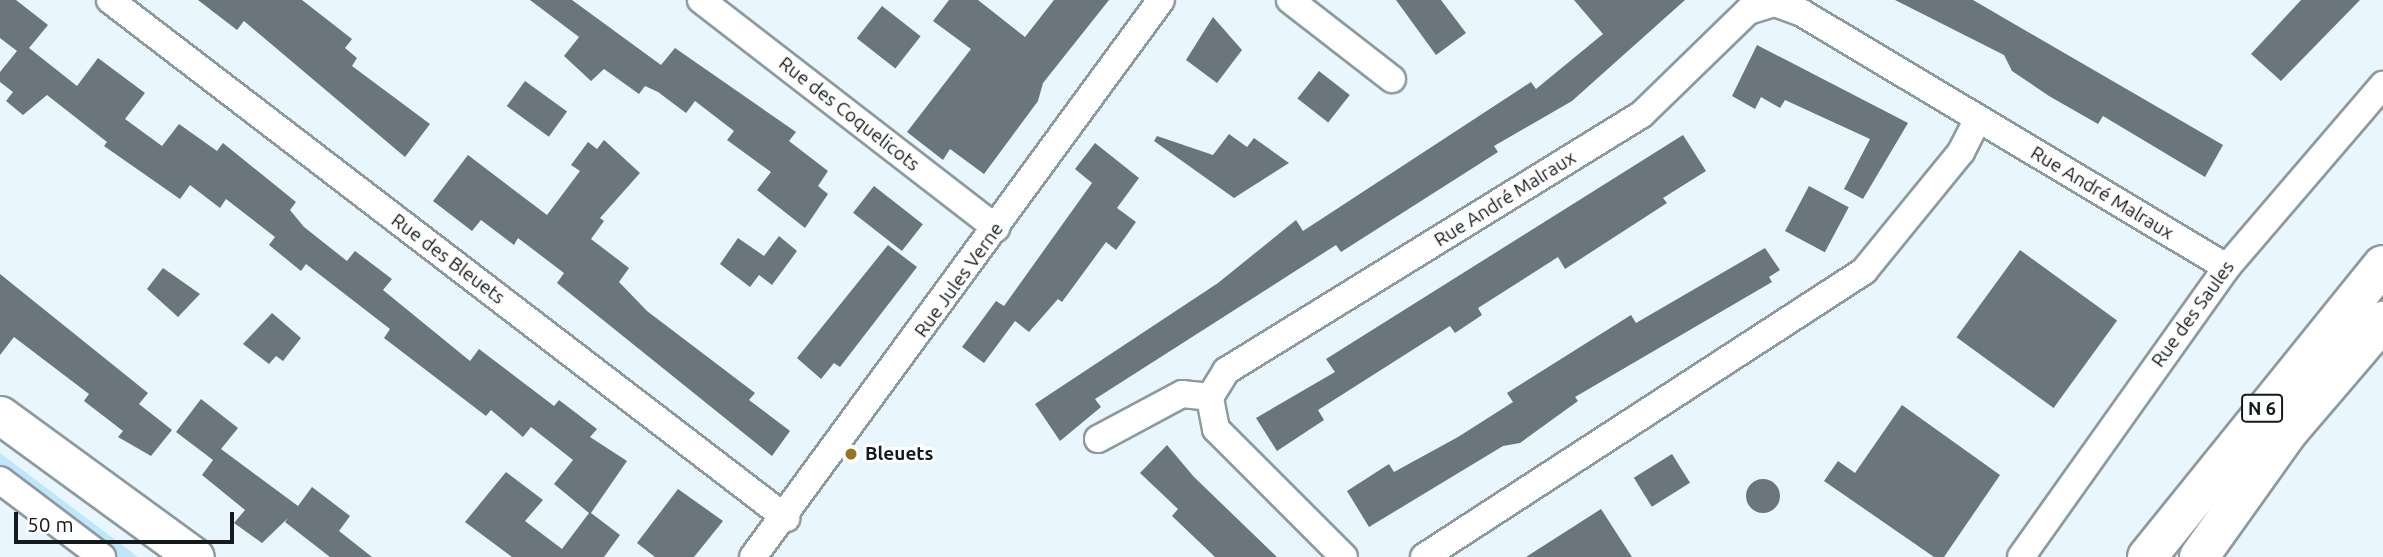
<!DOCTYPE html>
<html>
<head>
<meta charset="utf-8">
<style>
	body { margin:0 }
	#map { position:relative; width:2383px; height:557px; overflow:hidden; background:#e9f6fd; font-family:Ubuntu,sans-serif }
	div>[style] { position:absolute }
	[style*='--x'] { left:calc(var(--x)*1px); top:calc(var(--y)*1px); width:calc(var(--w)*1px); rotate:calc(var(--a)*1deg) }
	.green>* { inset:0; background:#bee7fc }
	.building>* { inset:0; background:#6a767c; transform-origin:0 0 }
	.round { border-radius:50% }
	.roads { filter:drop-shadow(2px 0 #8d9aa0) drop-shadow(-2px 0 #8d9aa0) drop-shadow(0 2px #8d9aa0) drop-shadow(0 -2px #8d9aa0) }
	.street>* { height:26px; margin:-13px; padding:0 13px; transform-origin:13px; border-radius:13px; background:#fff }
	.secondary>* { height:37px; margin:-18.5px; padding:0 18.5px; transform-origin:18.5px; border-radius:18.5px; background:#fff }
	.primary>* { height:38px; margin:-19px; padding:0 19px; transform-origin:19px; border-radius:19px; background:#fff }
	.dots>* { width:19px; height:19px; translate:-50% -50%; box-sizing:border-box; border:4px solid #fff; border-radius:50% }
	span { translate:-50% -50%; white-space:nowrap; text-align:center; line-height:1.15; -webkit-text-stroke:6px #fff; paint-order:stroke }
	.shield-label span { padding:2px 5px; background:#fff; border:2px solid; border-radius:5px; -webkit-text-stroke-width:0 }
	.shield-label { font-size:18px; color:#14191b; font-weight:700 }
	.street-label { font-size:19px; color:#14191b }
	.poi-label { font-size:19px; color:#14191b; font-weight:700 }
	.left { translate:0 -50%; text-align:left }
	.scale { position:absolute; left:14px; top:512px; width:220px; height:32px; box-sizing:border-box; border:4px solid #14191b; border-top:0; padding-left:9px; font-size:21px; line-height:24px; white-space:nowrap; color:#14191b; -webkit-text-stroke:5px #fff; paint-order:stroke }
</style>
</head>
<body>
<div id="map">
	<div class="green">
		<div style="clip-path:polygon(0 453px,138px 557px,117px 557px,0 469px)"></div>
	</div>
	<div class="building">
		<div style="clip-path:polygon(0 0,16px 0,48px 25px,29px 48px,77px 86px,98px 58px,145px 93px,125px 119px,162px 146px,179px 124px,217px 151px,223px 143px,296px 202px,290px 210px,304px 227px,347px 261px,355px 251px,392px 279px,383px 290px,470px 361px,479px 349px,554px 406px,559px 400px,597px 429px,590px 437px,627px 461px,591px 513px,620px 535px,604px 557px,512px 557px,465px 522px,506px 472px,543px 500px,525px 521px,562px 549px,589px 513px,554px 484px,573px 460px,531px 427px,523px 437px,491px 410px,486px 416px,384px 338px,390px 329px,306px 264px,301px 271px,269px 245px,275px 237px,226px 199px,220px 208px,190px 185px,180px 199px,104px 146px,107px 142px,47px 95px,23px 115px,6px 101px,13px 92px,0 82px,0 72px,17px 51px,0 38px)"></div>
		<div style="clip-path:polygon(198px 0,302px 0,352px 39px,345px 48px,357px 58px,352px 66px,430px 124px,405px 157px,244px 21px,237px 30px)"></div>
		<div style="clip-path:polygon(530px 0,572px 0,661px 65px,675px 48px,796px 132px,789px 141px,828px 171px,818px 186px,828px 194px,805px 228px,757px 190px,771px 172px,727px 140px,734px 131px,695px 101px,686px 113px,658px 92px,645px 86px,639px 94px,604px 69px,591px 81px,564px 56px,579px 37px)"></div>
		<div style="clip-path:polygon(949px 0,978px 0,1025px 37px,1054px 0,1109px 0,1043px 83px,1038px 101px,984px 174px,950px 149px,943px 160px,907px 132px,971px 49px,933px 21px)"></div>
		<div style="clip-path:polygon(1396px 0,1441px 0,1466px 33px,1436px 55px)"></div>
		<div style="clip-path:polygon(1574px 0,1685px 0,1572px 101px,1494px 146px,1498px 152px,1341px 252px,1336px 245px,1095px 399px,1101px 407px,1060px 441px,1035px 404px,1218px 283px,1296px 220px,1303px 231px,1531px 82px,1536px 89px,1603px 34px)"></div>
		<div style="clip-path:polygon(1895px 0,1973px 0,2223px 145px,2205px 177px,2103px 116px,2098px 124px,2049px 96px,2012px 71px,2004px 55px)"></div>
		<div style="clip-path:polygon(2301px 0,2360px 0,2281px 81px,2251px 54px)"></div>
		<div style="left:882px;top:6px;width:49px;height:41px;rotate:38deg"></div>
		<div style="clip-path:polygon(1213px 17px,1242px 50px,1217px 83px,1186px 60px)"></div>
		<div style="clip-path:polygon(1757px 45px,1908px 123px,1863px 199px,1844px 189px,1870px 139px,1785px 100px,1780px 108px,1761px 97px,1755px 109px,1732px 96px)"></div>
		<div style="left:1319px;top:71px;width:39px;height:35px;rotate:38deg"></div>
		<div style="left:525px;top:81px;width:52px;height:31px;rotate:36deg"></div>
		<div style="clip-path:polygon(1229px 134px,1247px 147px,1254px 138px,1289px 163px,1234px 198px,1154px 141px,1157px 136px,1213px 155px)"></div>
		<div style="clip-path:polygon(1683px 135px,1706px 171px,1663px 198px,1667px 203px,1565px 269px,1558px 257px,1478px 308px,1482px 315px,1455px 333px,1450px 326px,1318px 410px,1324px 420px,1277px 451px,1256px 418px,1335px 372px,1326px 359px)"></div>
		<div style="clip-path:polygon(604px 140px,640px 173px,600px 218px,604px 221px,591px 239px,629px 268px,619px 282px,647px 311px,755px 393px,749px 400px,790px 431px,772px 456px,557px 283px,564px 273px,518px 238px,514px 245px,481px 220px,472px 231px,433px 201px,468px 155px,547px 215px,580px 171px,571px 165px,588px 142px,597px 149px)"></div>
		<div style="clip-path:polygon(1095px 143px,1139px 178px,1117px 208px,1136px 222px,1116px 250px,1106px 242px,1062px 302px,1058px 299px,1029px 332px,1015px 321px,984px 363px,962px 347px,996px 301px,1004px 306px,1092px 183px,1075px 169px)"></div>
		<div style="left:874px;top:186px;width:62px;height:34px;rotate:38deg"></div>
		<div style="left:1809px;top:186px;width:45px;height:51px;rotate:28deg"></div>
		<div style="clip-path:polygon(779px 236px,797px 251px,772px 285px,759px 275px,750px 287px,720px 264px,738px 238px,764px 256px)"></div>
		<div style="clip-path:polygon(888px 245px,917px 267px,840px 367px,834px 363px,821px 379px,797px 358px)"></div>
		<div style="clip-path:polygon(1765px 248px,1780px 270px,1769px 277px,1772px 282px,1575px 397px,1578px 401px,1520px 443px,1503px 446px,1369px 527px,1347px 491px,1389px 464px,1394px 472px,1458px 437px,1513px 402px,1507px 393px,1588px 342px,1631px 315px,1636px 323px)"></div>
		<div style="left:2020px;top:250px;width:120px;height:108px;rotate:36deg"></div>
		<div style="clip-path:polygon(163px 268px,200px 294px,178px 317px,147px 289px)"></div>
		<div style="clip-path:polygon(0 274px,148px 393px,139px 404px,172px 430px,151px 456px,118px 437px,123px 431px,84px 401px,89px 394px,14px 337px,0 355px)"></div>
		<div style="clip-path:polygon(272px 313px,301px 338px,283px 361px,276px 356px,269px 364px,243px 344px)"></div>
		<div style="clip-path:polygon(201px 399px,238px 428px,221px 449px,298px 506px,312px 487px,350px 516px,339px 531px,372px 557px,330px 557px,285px 522px,288px 518px,262px 543px,234px 523px,245px 510px,202px 475px,213px 460px,176px 432px)"></div>
		<div style="clip-path:polygon(1902px 405px,2000px 475px,1944px 557px,1934px 557px,1824px 481px,1838px 461px,1855px 473px)"></div>
		<div style="clip-path:polygon(1167px 445px,1194px 477px,1277px 557px,1215px 557px,1172px 516px,1178px 509px,1140px 473px)"></div>
		<div style="left:1672px;top:454px;width:34px;height:45px;rotate:58deg"></div>
		<div class="round" style="left:1746px;top:479px;width:34px;height:34px"></div>
		<div style="clip-path:polygon(678px 489px,723px 521px,694px 557px,655px 557px,637px 543px)"></div>
		<div style="clip-path:polygon(1601px 509px,1632px 557px,1526px 557px)"></div>
	</div>
	<div class="roads">
		<div class="street">
			<div style="--x:110;--y:0;--w:852;--a:37.46"></div>
			<div style="--x:701;--y:0;--w:373;--a:37.7"></div>
			<div style="--x:1290;--y:0;--w:129;--a:37.8"></div>
			<div style="--x:1098;--y:439;--w:95;--a:-28.2"></div>
			<div style="--x:1182;--y:394;--w:28;--a:6"></div>
			<div style="--x:0;--y:480;--w:128;--a:37"></div>
			<div style="--x:753;--y:557;--w:690;--a:-53.78"></div>
			<div style="--x:1344;--y:557;--w:181;--a:-135"></div>
			<div style="--x:1216;--y:429;--w:33;--a:-101"></div>
			<div style="--x:1210;--y:397;--w:31;--a:-58"></div>
			<div style="--x:1226;--y:371;--w:488;--a:-31.7"></div>
			<div style="--x:1641;--y:115;--w:149;--a:-44.2"></div>
			<div style="--x:1748;--y:11;--w:28;--a:-17"></div>
			<div style="--x:1775;--y:3;--w:29;--a:20"></div>
			<div style="--x:1802;--y:13;--w:495;--a:30.9"></div>
			<div style="--x:1424;--y:557;--w:525;--a:-33.02"></div>
			<div style="--x:1864;--y:271;--w:154;--a:-50.8"></div>
			<div style="--x:1961;--y:152;--w:37;--a:-63"></div>
			<div style="--x:2021;--y:557;--w:356;--a:-54.6"></div>
			<div style="--x:2227;--y:267;--w:240;--a:-49.4"></div>
		</div>
		<div class="secondary">
			<div style="--x:0;--y:415;--w:241;--a:36.1"></div>
		</div>
		<div class="primary">
			<div style="--x:2147;--y:557;--w:375;--a:-51.1"></div>
			<div style="--x:2199;--y:557;--w:155;--a:-54.5"></div>
			<div style="--x:2289;--y:431;--w:145;--a:-49.5"></div>
		</div>
	</div>
	<div class="dots">
		<div style="left:851px;top:454px;background:#9b721f"></div>
	</div>
	<div class="shield-label">
		<span style="left:2262px;top:408px">N 6</span>
	</div>
	<div class="street-label">
		<span style="left:849px;top:114px;rotate:38deg">Rue des Coquelicots</span>
		<span style="left:2102px;top:193px;rotate:31deg">Rue André Malraux</span>
		<span style="left:1505px;top:199px;rotate:-32deg">Rue André Malraux</span>
		<span style="left:448px;top:259px;rotate:37deg">Rue des Bleuets</span>
		<span style="left:959px;top:280px;rotate:-54deg">Rue Jules Verne</span>
		<span style="left:2193px;top:314px;rotate:-54deg">Rue des Saules</span>
	</div>
	<div class="poi-label">
		<span class="left" style="left:865px;top:454px">Bleuets</span>
	</div>
	<div class="scale">50 m</div>
</div>
</body>
</html>
